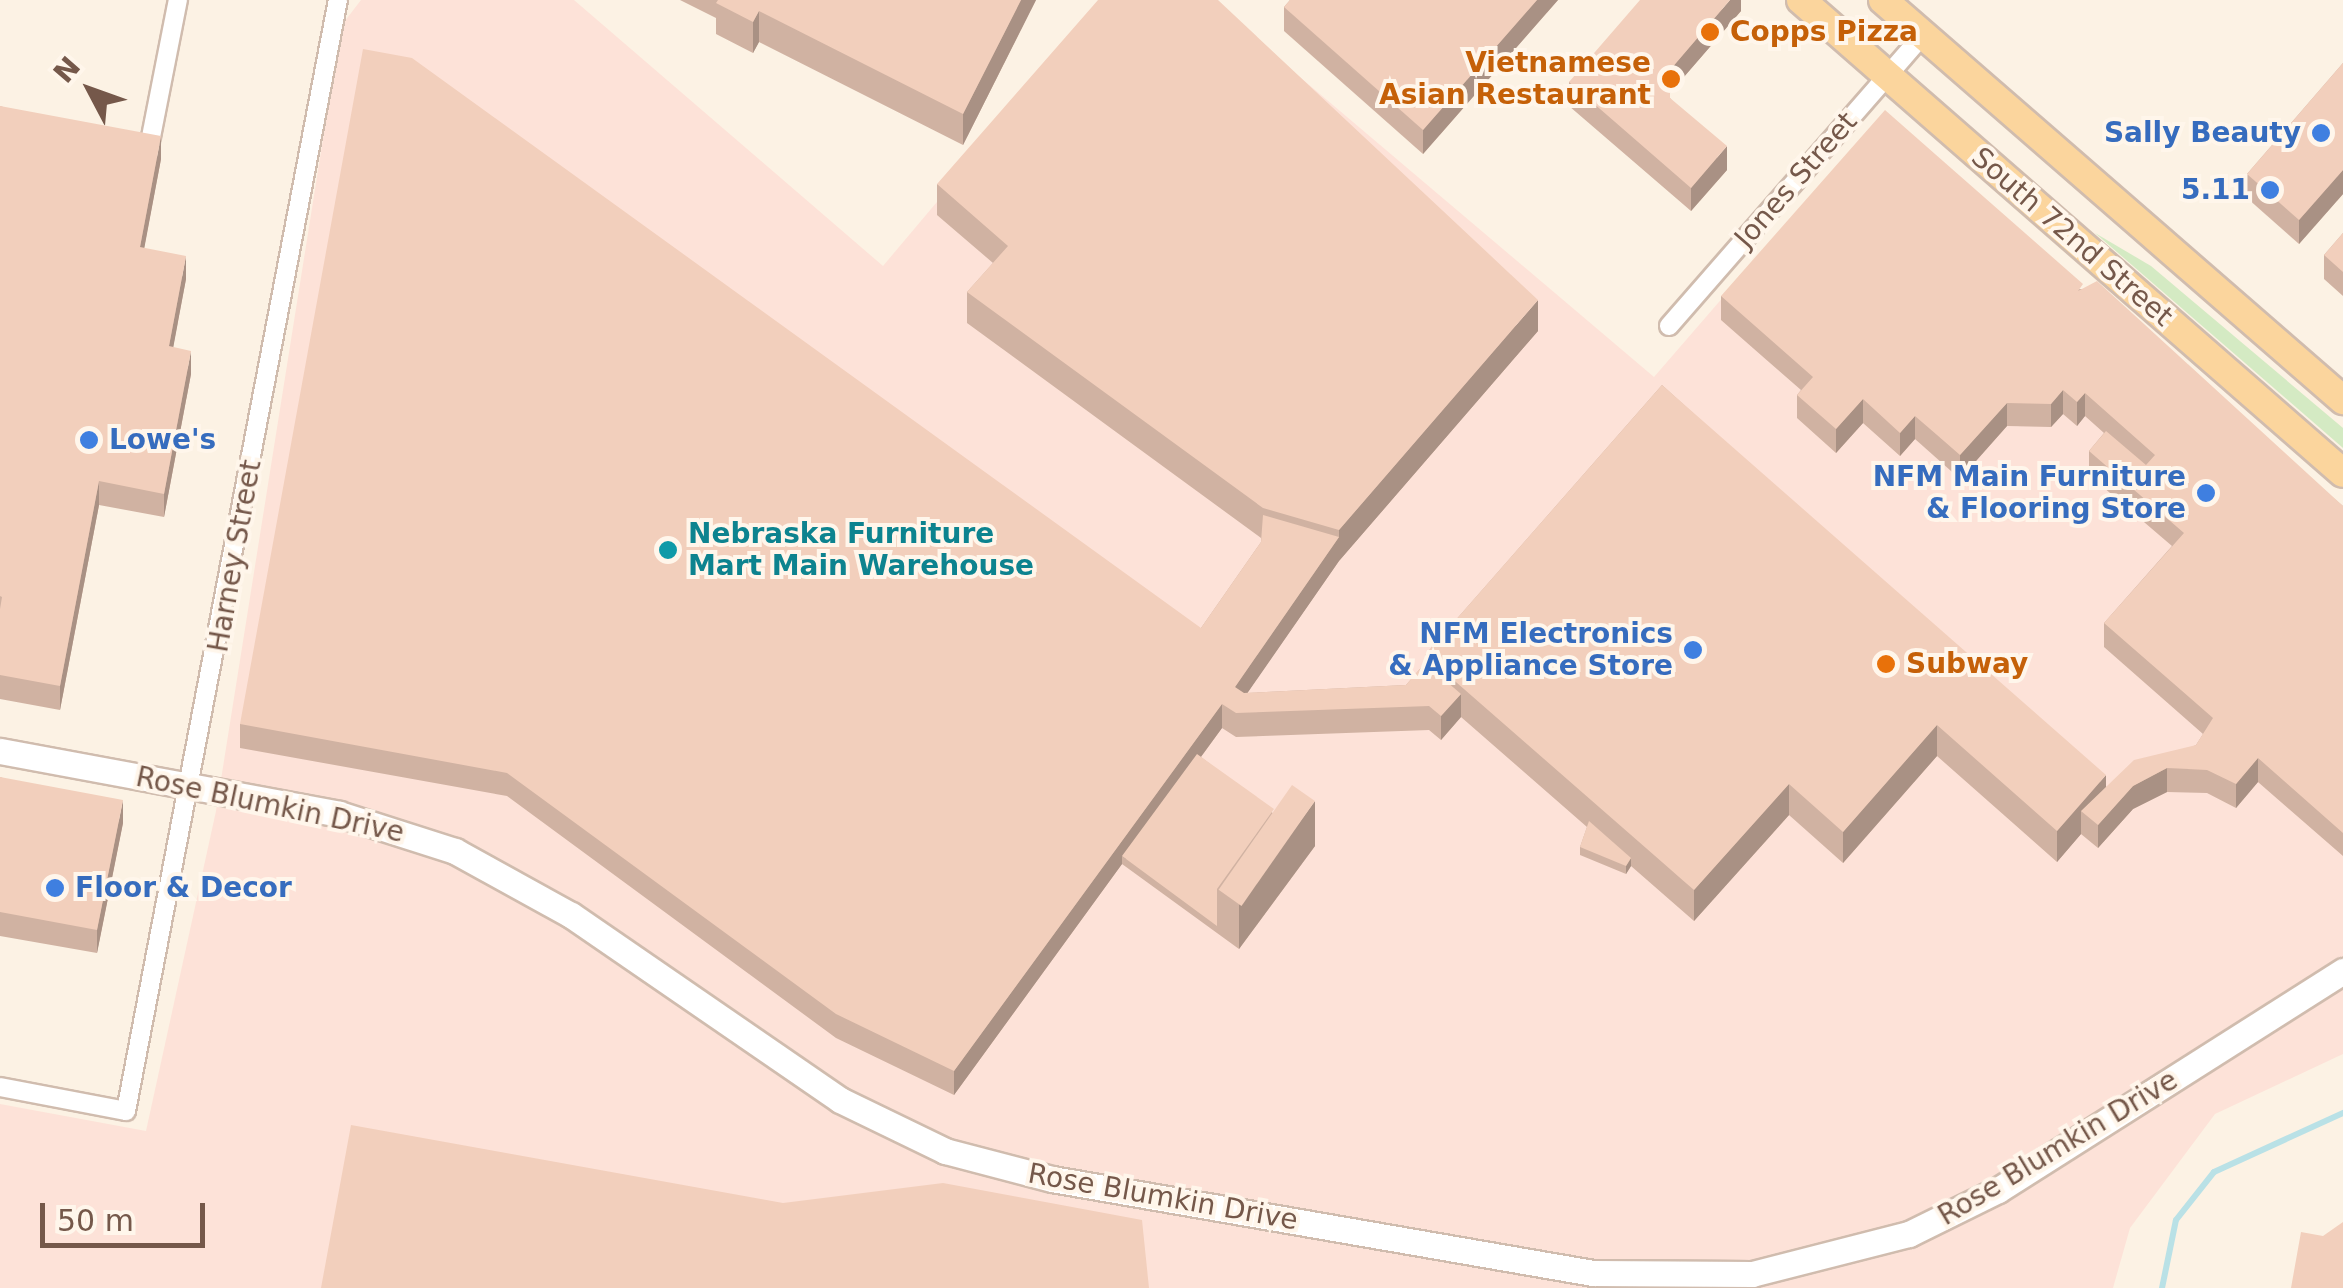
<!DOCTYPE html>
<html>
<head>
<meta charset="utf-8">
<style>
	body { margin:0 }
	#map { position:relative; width:2343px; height:1288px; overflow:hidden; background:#fcf2e4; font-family:"DejaVu Sans",sans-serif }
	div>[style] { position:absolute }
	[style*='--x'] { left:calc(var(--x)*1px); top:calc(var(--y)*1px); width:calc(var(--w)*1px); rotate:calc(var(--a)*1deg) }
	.commercial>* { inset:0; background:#fde2d8 }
	.green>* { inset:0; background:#d4eac3 }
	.stream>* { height:6px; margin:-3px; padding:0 3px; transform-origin:3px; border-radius:3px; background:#b9e1e6 }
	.roads { filter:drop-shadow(2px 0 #d0bcae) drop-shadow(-2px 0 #d0bcae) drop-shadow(0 2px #d0bcae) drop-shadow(0 -2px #d0bcae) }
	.minor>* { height:18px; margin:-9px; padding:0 9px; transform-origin:9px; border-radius:9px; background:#fff }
	.secondary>* { height:25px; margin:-12.5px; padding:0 12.5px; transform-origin:12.5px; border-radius:12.5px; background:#fff }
	.primary>* { height:28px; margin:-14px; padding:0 14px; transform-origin:14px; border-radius:14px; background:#fbd59d }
	.wall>* { inset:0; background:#d0b2a2 }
	.shaded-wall>* { inset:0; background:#a99184 }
	.building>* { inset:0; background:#f2cfbc; transform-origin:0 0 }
	.dots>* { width:28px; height:28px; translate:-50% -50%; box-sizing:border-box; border:5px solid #fff6eb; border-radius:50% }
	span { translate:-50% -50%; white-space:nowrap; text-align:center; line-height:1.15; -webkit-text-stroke:8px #fff6eb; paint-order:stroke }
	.food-label { font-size:28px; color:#c56008; font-weight:700 }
	.left { translate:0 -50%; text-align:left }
	.right { translate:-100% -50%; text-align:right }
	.shop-label { font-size:28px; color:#366cbe; font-weight:700 }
	.street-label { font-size:28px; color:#75584a }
	.culture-label { font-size:28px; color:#0d838f; font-weight:700 }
	.north { position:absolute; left:40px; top:40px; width:100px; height:100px; -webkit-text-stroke:8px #fff6eb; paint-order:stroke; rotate:311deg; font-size:28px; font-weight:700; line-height:40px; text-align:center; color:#75584a }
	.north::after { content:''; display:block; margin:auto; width:35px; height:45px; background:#75584a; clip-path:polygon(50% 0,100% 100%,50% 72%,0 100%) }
	.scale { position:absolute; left:40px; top:1203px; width:165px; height:45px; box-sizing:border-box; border:5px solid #75584a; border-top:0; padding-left:12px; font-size:30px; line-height:35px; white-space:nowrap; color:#75584a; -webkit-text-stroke:8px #fff6eb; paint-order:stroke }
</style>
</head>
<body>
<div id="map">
	<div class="commercial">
		<div style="clip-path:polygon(361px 0,574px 0,883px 266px,1107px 0,1209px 0,1654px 377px,1867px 131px,2343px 531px,2343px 1054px,2215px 1114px,2130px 1228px,2113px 1288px,0 1288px,0 1104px,146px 1131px,216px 811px,341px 26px)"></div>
	</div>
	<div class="green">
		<div style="clip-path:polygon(2095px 233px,2151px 266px,2343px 428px,2343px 448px)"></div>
	</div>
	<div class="stream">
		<div style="--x:2162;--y:1288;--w:69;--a:-78.4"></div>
		<div style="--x:2176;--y:1220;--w:61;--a:-51.6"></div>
		<div style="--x:2214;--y:1172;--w:142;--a:-24.6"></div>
	</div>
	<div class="roads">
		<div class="minor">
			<div style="--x:151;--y:137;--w:140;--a:-78.9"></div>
			<div style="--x:1669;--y:326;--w:386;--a:-48.9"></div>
			<div style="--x:0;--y:1087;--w:128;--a:10.8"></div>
			<div style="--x:126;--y:1111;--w:1131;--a:-79.2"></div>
		</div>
		<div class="secondary">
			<div style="--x:0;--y:751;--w:345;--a:10.5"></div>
			<div style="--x:339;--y:814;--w:122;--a:17.7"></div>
			<div style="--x:455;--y:851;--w:132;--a:28.9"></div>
			<div style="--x:571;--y:915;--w:326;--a:34.5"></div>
			<div style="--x:840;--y:1100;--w:117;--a:25.9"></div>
			<div style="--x:945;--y:1151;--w:111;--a:14.7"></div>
			<div style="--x:1052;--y:1179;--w:549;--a:9.86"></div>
			<div style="--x:1593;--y:1273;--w:159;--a:0.4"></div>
			<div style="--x:1752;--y:1274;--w:162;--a:-14.3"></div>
			<div style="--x:1909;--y:1234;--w:99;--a:-26.3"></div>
			<div style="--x:1998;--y:1190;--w:409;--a:-32.4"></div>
		</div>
		<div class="primary">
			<div style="--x:1801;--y:0;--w:719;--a:41.11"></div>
			<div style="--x:1883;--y:0;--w:610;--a:41.01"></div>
		</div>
	</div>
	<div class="wall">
		<div style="clip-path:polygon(680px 0,1036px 0,963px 145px,759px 42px,753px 53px,716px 34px,716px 18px)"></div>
		<div style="clip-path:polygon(1290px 0,1558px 0,1423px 154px,1284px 31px,1284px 7px)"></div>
		<div style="clip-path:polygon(1741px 0,1741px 11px,1670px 93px,1670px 98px,1727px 170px,1691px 211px,1569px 106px,1569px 82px)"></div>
		<div style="clip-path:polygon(2343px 63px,2343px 194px,2299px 244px,2247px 198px,2247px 174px)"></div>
		<div style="clip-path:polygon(0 106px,161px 159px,144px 248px,186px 279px,173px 347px,191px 374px,164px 517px,99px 505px,60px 710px,0 699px)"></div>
		<div style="clip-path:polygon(937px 184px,1538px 331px,1339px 561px,1247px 693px,1406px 685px,1425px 663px,1425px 655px,1662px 385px,2106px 787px,2196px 745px,2203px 734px,2104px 647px,2104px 623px,2172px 546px,2089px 475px,2089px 451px,2104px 433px,2085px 416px,2077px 426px,2063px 414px,2051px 427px,2007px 426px,1960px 479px,1915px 439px,1900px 456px,1863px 423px,1836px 453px,1797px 418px,1797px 395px,1801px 390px,1721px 320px,1721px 296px,2083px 289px,2343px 506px,2343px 856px,2258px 782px,2236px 808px,2207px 793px,2167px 792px,2133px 809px,2098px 848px,2081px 834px,2057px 862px,1937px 756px,1843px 863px,1789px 815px,1694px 921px,1631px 866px,1626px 874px,1580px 855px,1580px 847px,1587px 827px,1461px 717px,1441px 740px,1429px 730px,1236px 737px,1222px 728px,1201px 757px,1315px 846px,1239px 949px,1122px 864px,954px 1095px,836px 1038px,507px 796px,240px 748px,240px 724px,1201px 628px,1261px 542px,1261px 538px,967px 323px,967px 292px,993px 263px,937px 215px)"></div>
		<div style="clip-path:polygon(2343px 233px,2343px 296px,2324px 279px,2324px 255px)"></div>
		<div style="clip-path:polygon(0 777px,123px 823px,97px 953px,0 936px)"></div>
	</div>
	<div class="shaded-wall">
		<div style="clip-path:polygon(1021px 0,1036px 0,963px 145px,963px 114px)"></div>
		<div style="clip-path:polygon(1537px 0,1558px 0,1423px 154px,1423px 130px)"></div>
		<div style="clip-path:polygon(1730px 0,1741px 0,1741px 11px,1670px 93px,1670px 70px)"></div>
		<div style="clip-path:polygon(759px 11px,759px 42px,753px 53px,753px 22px)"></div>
		<div style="clip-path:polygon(161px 136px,161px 159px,140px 271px,140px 247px)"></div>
		<div style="clip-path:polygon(1727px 146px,1727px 170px,1691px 211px,1691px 188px)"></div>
		<div style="clip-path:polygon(2343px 170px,2343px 194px,2299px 244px,2299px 220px)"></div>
		<div style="clip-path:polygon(186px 256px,186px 279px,169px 370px,169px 346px)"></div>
		<div style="clip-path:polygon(1538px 300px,1538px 331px,1339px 561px,1235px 711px,1235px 687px,1339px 537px,1339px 530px)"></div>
		<div style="clip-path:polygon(191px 351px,191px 374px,164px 517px,164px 494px)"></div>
		<div style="clip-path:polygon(2063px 390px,2063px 414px,2051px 427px,2051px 404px)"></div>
		<div style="clip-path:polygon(2085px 393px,2085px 416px,2077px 426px,2077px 402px)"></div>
		<div style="clip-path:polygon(1863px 399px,1863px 423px,1836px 453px,1836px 429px)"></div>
		<div style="clip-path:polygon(2007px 403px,2007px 426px,1960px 479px,1960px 455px)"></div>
		<div style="clip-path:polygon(1915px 416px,1915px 439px,1900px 456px,1900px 433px)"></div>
		<div style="clip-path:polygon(99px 481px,99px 505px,60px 710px,60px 686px)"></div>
		<div style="clip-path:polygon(1461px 694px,1461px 717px,1441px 740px,1441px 716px)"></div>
		<div style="clip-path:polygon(1222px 704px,1222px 728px,1126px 859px,1122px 856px,1122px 864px,954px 1095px,954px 1071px)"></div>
		<div style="clip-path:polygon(1937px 725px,1937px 756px,1843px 863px,1843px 832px)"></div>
		<div style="clip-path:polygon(2258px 758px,2258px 782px,2236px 808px,2236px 784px)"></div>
		<div style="clip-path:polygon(2167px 768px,2167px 792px,2133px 809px,2098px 848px,2098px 825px,2133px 786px)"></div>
		<div style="clip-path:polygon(2106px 775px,2106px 806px,2081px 811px,2081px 834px,2057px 862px,2057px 831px)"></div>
		<div style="clip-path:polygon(1789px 784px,1789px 815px,1694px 921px,1694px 890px)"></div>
		<div style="clip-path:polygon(123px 800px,123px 823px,97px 953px,97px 930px)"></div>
		<div style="clip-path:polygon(1315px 801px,1315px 846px,1239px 949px,1239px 905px)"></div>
		<div style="clip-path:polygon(1631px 858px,1631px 866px,1626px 874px,1626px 866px)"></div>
	</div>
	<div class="building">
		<div style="clip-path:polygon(718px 0,1021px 0,963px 114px,759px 11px,753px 22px,716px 3px)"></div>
		<div style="clip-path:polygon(1098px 0,1218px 0,1538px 300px,1339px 530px,1263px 508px,967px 292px,1008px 246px,937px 184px)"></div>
		<div style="clip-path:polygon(1290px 0,1537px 0,1423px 130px,1284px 7px)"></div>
		<div style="clip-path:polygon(1640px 0,1730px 0,1670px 70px,1670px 98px,1727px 146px,1691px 188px,1569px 82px)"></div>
		<div style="clip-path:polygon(363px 49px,412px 58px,1201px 628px,1261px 542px,1263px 515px,1339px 537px,1235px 687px,1244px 693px,1406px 685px,1425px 663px,1461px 694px,1441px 716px,1429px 706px,1236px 713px,1222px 704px,954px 1071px,836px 1014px,507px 773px,240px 724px)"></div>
		<div style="clip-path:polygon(2343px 63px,2343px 170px,2299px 220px,2247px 174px)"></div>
		<div style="clip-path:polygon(0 106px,161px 136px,140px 247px,186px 256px,169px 346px,191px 351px,164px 494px,99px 481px,60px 686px,0 675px,0 609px,2px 597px,0 596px)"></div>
		<div style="clip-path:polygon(1885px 110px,2083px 284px,2078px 291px,2097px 281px,2343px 506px,2343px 833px,2258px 758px,2236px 784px,2207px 770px,2167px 768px,2133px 786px,2098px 825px,2081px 811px,2134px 760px,2196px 745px,2213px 718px,2104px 623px,2184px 533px,2089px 451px,2106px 431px,2146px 465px,2155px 455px,2085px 393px,2077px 402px,2063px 390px,2051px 404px,2007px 403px,1960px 455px,1915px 416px,1900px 433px,1863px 399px,1836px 429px,1797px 395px,1813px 377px,1721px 296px)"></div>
		<div style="clip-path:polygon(2343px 233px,2343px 272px,2324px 255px)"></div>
		<div style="clip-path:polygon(1662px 385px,2106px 775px,2057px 831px,1937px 725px,1843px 832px,1789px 784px,1694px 890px,1425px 655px)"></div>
		<div style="clip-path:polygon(1197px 754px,1274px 809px,1217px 889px,1217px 926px,1122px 856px)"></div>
		<div style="clip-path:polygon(0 777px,123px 800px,97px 930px,0 912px)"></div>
		<div style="left:1292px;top:785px;width:28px;height:128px;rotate:35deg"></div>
		<div style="clip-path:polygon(1589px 821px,1631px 858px,1626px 866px,1580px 847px)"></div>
		<div style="clip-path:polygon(351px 1125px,783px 1203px,943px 1183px,1142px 1220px,1149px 1288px,321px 1288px)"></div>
		<div style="clip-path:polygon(2343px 1222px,2343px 1288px,2291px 1288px,2301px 1232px,2323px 1236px)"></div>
	</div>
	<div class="dots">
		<div style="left:1710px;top:32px;background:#e8710a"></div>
		<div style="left:1671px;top:79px;background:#e8710a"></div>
		<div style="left:2321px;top:133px;background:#3f7fe0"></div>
		<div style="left:2270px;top:190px;background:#3f7fe0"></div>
		<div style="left:89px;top:440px;background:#3f7fe0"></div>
		<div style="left:2206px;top:493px;background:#3f7fe0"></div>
		<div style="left:668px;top:550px;background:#0f9aa8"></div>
		<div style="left:1693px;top:650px;background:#3f7fe0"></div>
		<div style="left:1886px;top:664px;background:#e8710a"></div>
		<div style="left:55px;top:888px;background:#3f7fe0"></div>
	</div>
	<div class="food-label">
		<span class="left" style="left:1730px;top:32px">Copps Pizza</span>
		<span class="right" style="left:1651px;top:79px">Vietnamese<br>Asian Restaurant</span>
		<span class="left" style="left:1906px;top:664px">Subway</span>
	</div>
	<div class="shop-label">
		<span class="right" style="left:2301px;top:133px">Sally Beauty</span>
		<span class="right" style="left:2250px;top:190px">5.11</span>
		<span class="left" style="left:109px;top:440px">Lowe's</span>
		<span class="right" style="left:2186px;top:493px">NFM Main Furniture<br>&amp; Flooring Store</span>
		<span class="right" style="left:1673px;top:650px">NFM Electronics<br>&amp; Appliance Store</span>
		<span class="left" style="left:75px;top:888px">Floor &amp; Decor</span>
	</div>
	<div class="street-label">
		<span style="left:1796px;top:180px;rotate:-49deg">Jones Street</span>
		<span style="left:2072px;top:237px;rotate:41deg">South 72nd Street</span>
		<span style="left:235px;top:556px;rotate:-80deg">Harney Street</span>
		<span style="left:270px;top:805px;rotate:12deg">Rose Blumkin Drive</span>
		<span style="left:2058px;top:1148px;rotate:-31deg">Rose Blumkin Drive</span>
		<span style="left:1163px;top:1197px;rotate:10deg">Rose Blumkin Drive</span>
	</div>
	<div class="culture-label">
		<span class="left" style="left:688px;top:550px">Nebraska Furniture<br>Mart Main Warehouse</span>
	</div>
	<div class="north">N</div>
	<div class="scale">50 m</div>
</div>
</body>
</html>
